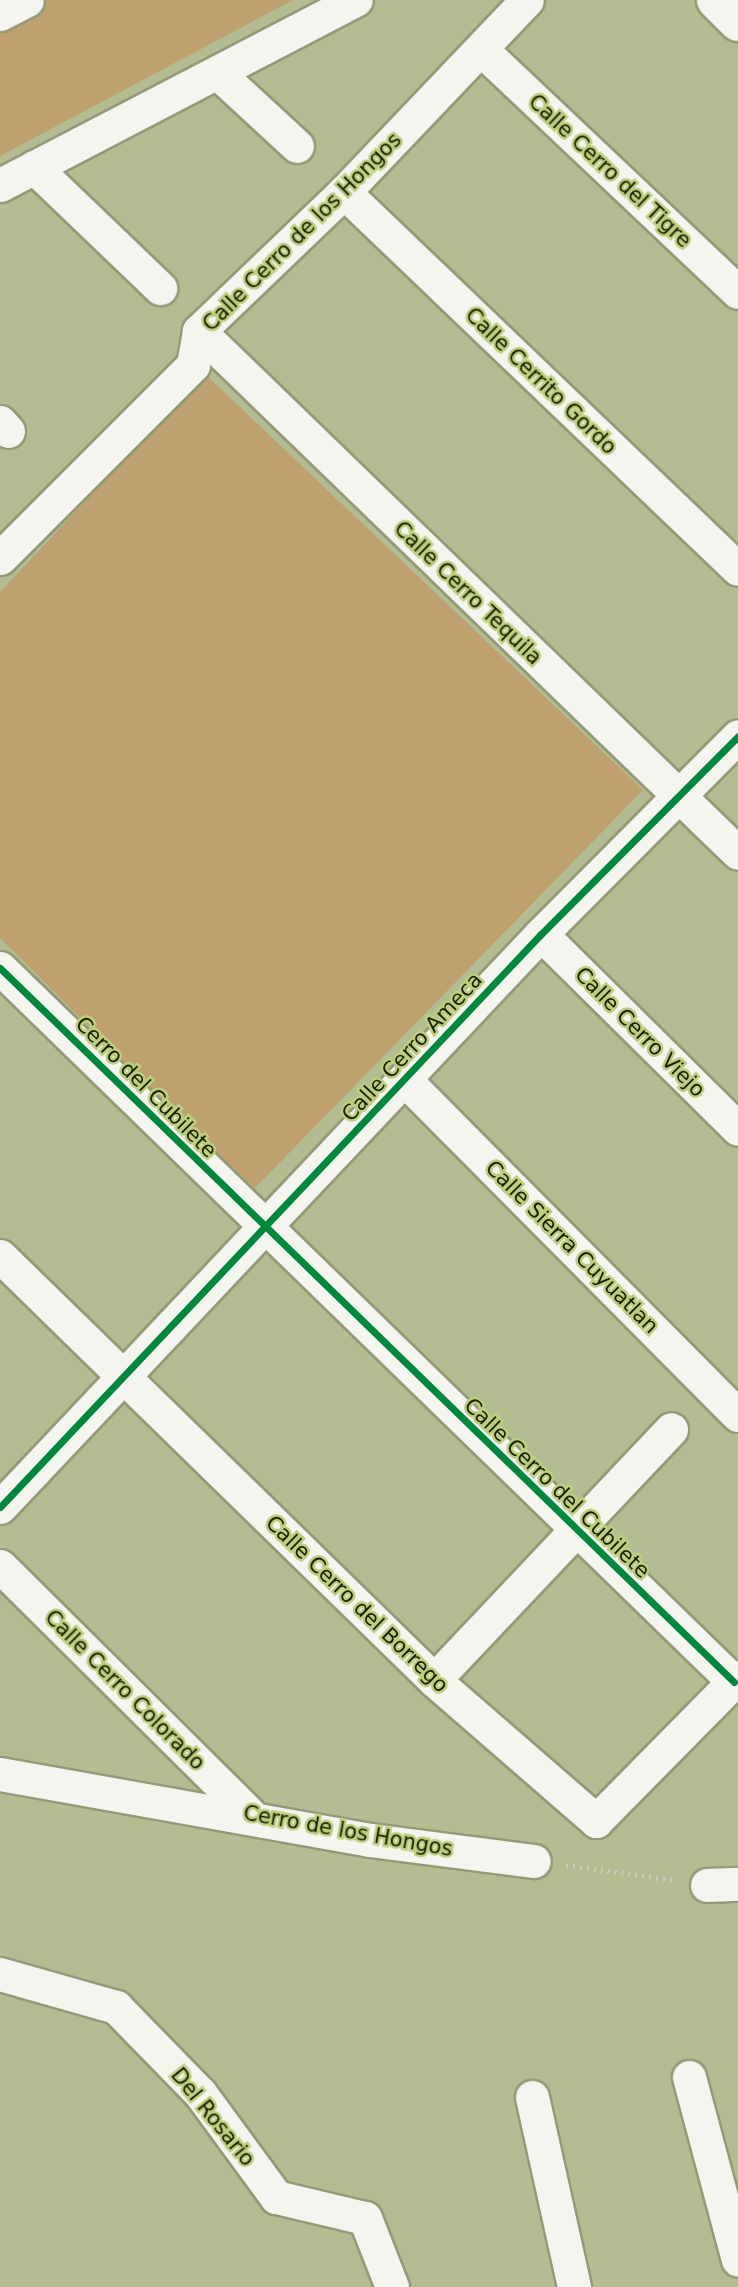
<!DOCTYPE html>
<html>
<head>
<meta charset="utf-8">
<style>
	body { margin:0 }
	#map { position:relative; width:738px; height:2287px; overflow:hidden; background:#b3bd91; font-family:"DejaVu Sans",sans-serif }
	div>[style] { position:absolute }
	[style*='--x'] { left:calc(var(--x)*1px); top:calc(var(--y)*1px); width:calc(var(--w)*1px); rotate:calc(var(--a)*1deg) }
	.green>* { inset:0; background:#bfa06f }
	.path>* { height:4.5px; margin-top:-2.25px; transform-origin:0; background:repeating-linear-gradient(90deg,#c7cabc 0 2px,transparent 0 7px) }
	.roads { filter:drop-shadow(2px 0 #939a78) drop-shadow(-2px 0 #939a78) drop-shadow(0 2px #939a78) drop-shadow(0 -2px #939a78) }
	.minor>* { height:33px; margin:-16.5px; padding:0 16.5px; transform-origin:16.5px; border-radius:16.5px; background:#f4f5ee }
	.tertiary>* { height:38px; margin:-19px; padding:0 19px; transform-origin:19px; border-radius:19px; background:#f4f5ee }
	.cycleway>* { height:7px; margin:-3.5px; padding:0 3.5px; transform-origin:3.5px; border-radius:3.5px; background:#00873e }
	span { translate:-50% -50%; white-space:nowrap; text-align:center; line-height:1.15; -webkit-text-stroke:5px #bdcf7f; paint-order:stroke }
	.street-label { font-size:21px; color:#1a1f00 }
</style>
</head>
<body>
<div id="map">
	<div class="green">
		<div style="clip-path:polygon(45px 0,293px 0,0 156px,0 23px)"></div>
		<div style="clip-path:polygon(205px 374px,643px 790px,253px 1190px,0 938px,0 592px)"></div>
	</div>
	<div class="path">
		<div style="--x:566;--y:1865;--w:110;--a:7.8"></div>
	</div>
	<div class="roads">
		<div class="minor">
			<div style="--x:0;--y:14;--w:30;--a:-27"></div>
			<div style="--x:482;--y:50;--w:352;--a:43.4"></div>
			<div style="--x:219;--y:74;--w:106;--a:42.7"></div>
			<div style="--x:34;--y:167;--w:175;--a:43.8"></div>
			<div style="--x:0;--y:185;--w:401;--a:-27.5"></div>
			<div style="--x:344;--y:192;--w:545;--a:43.74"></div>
			<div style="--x:199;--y:331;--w:750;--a:44.08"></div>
			<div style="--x:0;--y:422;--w:12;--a:48"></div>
			<div style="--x:0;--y:558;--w:273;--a:-45"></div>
			<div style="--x:193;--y:365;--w:35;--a:-80"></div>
			<div style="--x:199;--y:331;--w:201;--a:-43.8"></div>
			<div style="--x:344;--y:192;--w:265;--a:-46.4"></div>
			<div style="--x:541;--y:934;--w:277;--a:44.7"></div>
			<div style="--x:0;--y:968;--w:1024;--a:44.21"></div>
			<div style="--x:405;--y:1080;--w:472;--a:45.2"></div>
			<div style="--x:0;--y:1256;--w:607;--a:44.33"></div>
			<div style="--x:434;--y:1680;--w:215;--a:41"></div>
			<div style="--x:596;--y:1821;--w:202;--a:-45.4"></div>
			<div style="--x:0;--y:1507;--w:788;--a:-46.65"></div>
			<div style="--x:541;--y:934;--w:279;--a:-45.1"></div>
			<div style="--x:0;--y:1566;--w:351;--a:44.8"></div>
			<div style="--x:434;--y:1680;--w:345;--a:-46.6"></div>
			<div style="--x:0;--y:1774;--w:376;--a:10.1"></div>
			<div style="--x:370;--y:1840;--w:165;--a:7.3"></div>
			<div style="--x:707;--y:1885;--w:31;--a:-2"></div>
			<div style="--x:0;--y:1974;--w:121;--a:15.9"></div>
			<div style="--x:116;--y:2007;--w:120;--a:45.7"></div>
			<div style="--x:200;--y:2093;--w:129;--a:53.8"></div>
			<div style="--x:276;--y:2197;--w:91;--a:13.3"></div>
			<div style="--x:365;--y:2218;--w:74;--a:68.6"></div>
			<div style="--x:689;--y:2077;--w:189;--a:75"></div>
			<div style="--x:532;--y:2097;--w:195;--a:77.5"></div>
		</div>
		<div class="tertiary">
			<div style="--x:716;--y:0;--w:31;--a:45"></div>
		</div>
	</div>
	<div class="cycleway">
		<div style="--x:0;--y:968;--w:1024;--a:44.21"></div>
		<div style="--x:0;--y:1507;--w:788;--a:-46.65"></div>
		<div style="--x:541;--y:934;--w:279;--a:-45.1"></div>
	</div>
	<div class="street-label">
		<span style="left:610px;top:171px;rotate:43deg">Calle Cerro del Tigre</span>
		<span style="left:302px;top:232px;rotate:-45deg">Calle Cerro de los Hongos</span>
		<span style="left:541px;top:381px;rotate:44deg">Calle Cerrito Gordo</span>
		<span style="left:468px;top:593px;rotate:44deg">Calle Cerro Tequila</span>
		<span style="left:640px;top:1032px;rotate:45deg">Calle Cerro Viejo</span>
		<span style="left:412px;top:1047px;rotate:-47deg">Calle Cerro Ameca</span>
		<span style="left:146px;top:1087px;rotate:45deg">Cerro del Cubilete</span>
		<span style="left:572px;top:1247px;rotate:45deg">Calle Sierra Cuyuatlan</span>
		<span style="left:557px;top:1488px;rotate:44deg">Calle Cerro del Cubilete</span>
		<span style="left:357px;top:1604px;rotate:44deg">Calle Cerro del Borrego</span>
		<span style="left:125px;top:1690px;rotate:45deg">Calle Cerro Colorado</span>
		<span style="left:348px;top:1831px;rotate:10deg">Cerro de los Hongos</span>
		<span style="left:213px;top:2117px;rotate:51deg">Del Rosario</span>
	</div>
</div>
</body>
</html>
